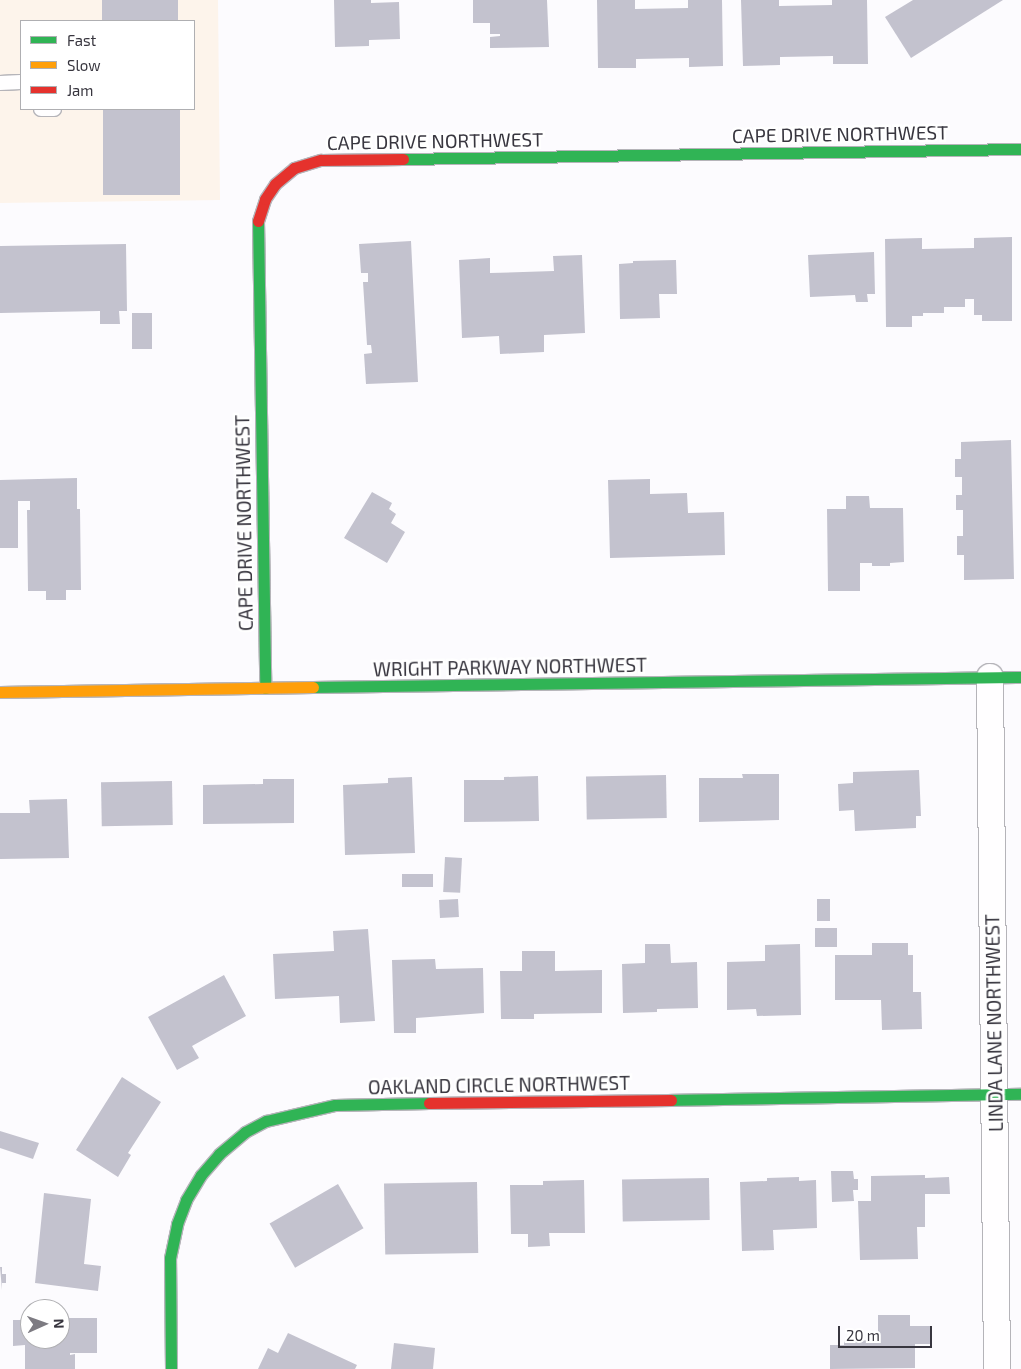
<!DOCTYPE html>
<html>
<head>
<meta charset="utf-8">
<style>
	body { margin:0 }
	#map { position:relative; width:1021px; height:1369px; overflow:hidden; background:#fcfbfe; font-family:"Exo 2",sans-serif }
	div>[style] { position:absolute }
	[style*='--x'] { left:calc(var(--x)*1px); top:calc(var(--y)*1px); width:calc(var(--w)*1px); rotate:calc(var(--a)*1deg) }
	.commercial>* { inset:0; background:#fdf4eb }
	.building>* { inset:0; background:#c3c2ce; transform-origin:0 0 }
	.roads { filter:drop-shadow(1px 0 #b5b4b9) drop-shadow(-1px 0 #b5b4b9) drop-shadow(0 1px #b5b4b9) drop-shadow(0 -1px #b5b4b9) }
	.lane>* { height:14px; margin:-7px; padding:0 7px; transform-origin:7px; border-radius:7px; background:#fffeff }
	.street>* { height:26px; margin:-13px; padding:0 13px; transform-origin:13px; border-radius:13px; background:#fffeff }
	.fast>* { height:11px; margin:-5.5px; padding:0 5.5px; transform-origin:5.5px; border-radius:5.5px; background:#30b455 }
	.slow>* { height:11px; margin:-5.5px; padding:0 5.5px; transform-origin:5.5px; border-radius:5.5px; background:#ff9f0a }
	.jam>* { height:11px; margin:-5.5px; padding:0 5.5px; transform-origin:5.5px; border-radius:5.5px; background:#e5322d }
	span { translate:-50% -50%; white-space:nowrap; text-align:center; line-height:1.15; -webkit-text-stroke:5px #fff; paint-order:stroke }
	.street-label { font-size:19px; color:#38363f }
	.legend { position:absolute; left:20px; top:20px; width:175px; height:90px; box-sizing:border-box; background:#fff; border:1px solid #afafb2; margin:0; padding:6px 9px; list-style:none; font-size:15px; color:#38363f }
	.legend li { display:flex; align-items:center; gap:10px; height:25px }
	.legend b { width:25px; border:1px solid #afafb2 }
	.north { position:absolute; left:20px; top:1299px; width:50px; height:50px; box-sizing:border-box; background:#fff; border:1px solid #afafb2; border-radius:50%; rotate:88deg; font-size:14px; font-weight:700; line-height:20px; text-align:center; color:#38363f }
	.north::after { content:''; display:block; margin:auto; width:18px; height:22px; background:#7d7b82; clip-path:polygon(50% 0,100% 100%,50% 72%,0 100%) }
	.scale { position:absolute; left:838px; top:1326px; width:94px; height:22px; box-sizing:border-box; border:2px solid #38363f; border-top:0; padding-left:6px; font-size:15px; line-height:18px; white-space:nowrap; color:#38363f; -webkit-text-stroke:4px #fff; paint-order:stroke }
</style>
</head>
<body>
<div id="map">
	<div class="commercial">
		<div style="clip-path:polygon(evenodd,0 0,218px 0,220px 200px,0 203px,0 0,21px 21px,194px 21px,194px 109px,21px 109px,21px 21px)"></div>
	</div>
	<div class="building">
		<div style="left:102px;top:0;width:76px;height:21px"></div>
		<div style="clip-path:polygon(334px 0,371px 0,371px 3px,399px 2px,400px 39px,369px 40px,369px 46px,335px 47px)"></div>
		<div style="clip-path:polygon(473px 0,547px 0,549px 47px,490px 48px,490px 37px,500px 36px,500px 34px,490px 34px,490px 23px,473px 23px)"></div>
		<div style="clip-path:polygon(597px 0,635px 0,635px 9px,688px 8px,688px 0,722px 0,723px 66px,689px 67px,689px 58px,636px 59px,636px 68px,598px 68px)"></div>
		<div style="clip-path:polygon(741px 0,779px 0,779px 6px,832px 5px,832px 0,867px 0,868px 64px,833px 64px,833px 56px,780px 57px,780px 65px,743px 66px)"></div>
		<div style="clip-path:polygon(913px 0,1003px 0,911px 58px,885px 17px)"></div>
		<div style="left:103px;top:109px;width:77px;height:86px"></div>
		<div style="clip-path:polygon(1012px 237px,1012px 321px,982px 321px,982px 315px,974px 315px,974px 299px,965px 299px,965px 307px,944px 307px,944px 313px,923px 313px,923px 316px,912px 316px,912px 327px,886px 327px,885px 239px,922px 238px,922px 249px,974px 248px,974px 238px)"></div>
		<div style="clip-path:polygon(411px 241px,418px 382px,366px 384px,364px 354px,372px 353px,371px 345px,367px 345px,363px 282px,368px 282px,368px 273px,361px 273px,359px 244px)"></div>
		<div style="clip-path:polygon(126px 244px,127px 311px,119px 311px,120px 324px,100px 324px,100px 311px,0 313px,0 246px)"></div>
		<div style="clip-path:polygon(874px 252px,875px 294px,867px 294px,868px 302px,856px 302px,855px 295px,810px 297px,808px 255px)"></div>
		<div style="clip-path:polygon(582px 255px,585px 333px,544px 335px,544px 352px,500px 354px,499px 336px,462px 338px,459px 260px,490px 258px,490px 273px,554px 271px,553px 256px)"></div>
		<div style="clip-path:polygon(676px 260px,677px 294px,659px 294px,660px 318px,620px 319px,619px 264px,633px 263px,633px 261px)"></div>
		<div style="left:132px;top:313px;width:20px;height:36px"></div>
		<div style="clip-path:polygon(1011px 440px,1014px 579px,964px 580px,964px 555px,957px 555px,957px 536px,963px 536px,963px 510px,956px 510px,956px 495px,962px 495px,962px 477px,955px 477px,955px 459px,961px 459px,961px 442px)"></div>
		<div style="clip-path:polygon(77px 478px,77px 509px,80px 509px,81px 590px,66px 590px,66px 600px,46px 600px,46px 591px,28px 591px,27px 510px,30px 510px,30px 501px,18px 501px,18px 548px,0 548px,0 480px)"></div>
		<div style="clip-path:polygon(650px 479px,650px 494px,687px 493px,688px 513px,724px 512px,725px 555px,610px 558px,608px 480px)"></div>
		<div style="clip-path:polygon(372px 492px,392px 503px,389px 509px,396px 514px,391px 523px,405px 532px,387px 563px,344px 538px)"></div>
		<div style="clip-path:polygon(846px 496px,869px 496px,870px 508px,903px 508px,904px 562px,890px 563px,890px 566px,872px 566px,872px 563px,860px 563px,860px 591px,828px 591px,827px 509px,846px 509px)"></div>
		<div style="clip-path:polygon(919px 770px,921px 816px,916px 816px,916px 828px,855px 831px,854px 810px,839px 811px,838px 784px,853px 783px,853px 772px)"></div>
		<div style="clip-path:polygon(742px 774px,779px 774px,779px 820px,699px 822px,699px 778px,743px 778px)"></div>
		<div style="left:666px;top:775px;width:43px;height:80px;rotate:89deg"></div>
		<div style="clip-path:polygon(538px 776px,539px 821px,464px 822px,464px 780px,504px 780px,504px 777px)"></div>
		<div style="clip-path:polygon(412px 777px,415px 853px,345px 855px,343px 785px,388px 783px,388px 778px)"></div>
		<div style="clip-path:polygon(263px 779px,294px 779px,294px 823px,203px 824px,203px 785px,263px 784px)"></div>
		<div style="left:172px;top:781px;width:44px;height:71px;rotate:89deg"></div>
		<div style="clip-path:polygon(67px 799px,69px 858px,0 859px,0 813px,30px 813px,29px 800px)"></div>
		<div style="left:445px;top:857px;width:17px;height:35px;rotate:3deg"></div>
		<div style="left:402px;top:874px;width:31px;height:13px"></div>
		<div style="left:458px;top:899px;width:18px;height:19px;rotate:87deg"></div>
		<div style="left:817px;top:899px;width:13px;height:22px"></div>
		<div style="left:837px;top:928px;width:19px;height:22px;rotate:90deg"></div>
		<div style="clip-path:polygon(368px 929px,375px 1021px,340px 1023px,339px 996px,275px 999px,273px 954px,334px 951px,333px 931px)"></div>
		<div style="clip-path:polygon(872px 943px,908px 943px,908px 955px,913px 955px,913px 992px,921px 992px,922px 1029px,882px 1030px,881px 1000px,835px 1000px,835px 955px,872px 955px)"></div>
		<div style="clip-path:polygon(645px 944px,670px 944px,671px 963px,697px 962px,698px 1008px,657px 1009px,657px 1012px,623px 1013px,622px 964px,645px 963px)"></div>
		<div style="clip-path:polygon(800px 944px,801px 1015px,757px 1016px,756px 1009px,727px 1010px,727px 962px,765px 961px,765px 945px)"></div>
		<div style="clip-path:polygon(522px 951px,555px 951px,555px 971px,602px 970px,602px 1013px,534px 1014px,534px 1019px,501px 1019px,500px 971px,522px 971px)"></div>
		<div style="clip-path:polygon(435px 959px,436px 969px,483px 968px,484px 1013px,416px 1018px,416px 1033px,394px 1033px,392px 960px)"></div>
		<div style="clip-path:polygon(224px 975px,246px 1016px,192px 1046px,199px 1058px,177px 1070px,148px 1017px)"></div>
		<div style="clip-path:polygon(122px 1077px,161px 1102px,128px 1153px,131px 1155px,118px 1177px,76px 1150px)"></div>
		<div style="clip-path:polygon(0 1131px,39px 1143px,33px 1159px,0 1148px)"></div>
		<div style="clip-path:polygon(831px 1171px,853px 1171px,854px 1179px,858px 1179px,858px 1190px,853px 1190px,854px 1201px,832px 1202px)"></div>
		<div style="clip-path:polygon(925px 1175px,925px 1178px,949px 1177px,950px 1194px,925px 1194px,925px 1227px,917px 1227px,918px 1259px,860px 1260px,858px 1201px,871px 1201px,871px 1176px)"></div>
		<div style="clip-path:polygon(799px 1177px,799px 1181px,816px 1180px,817px 1228px,773px 1230px,774px 1250px,742px 1251px,740px 1182px,767px 1181px,767px 1178px)"></div>
		<div style="left:709px;top:1178px;width:42px;height:87px;rotate:89deg"></div>
		<div style="clip-path:polygon(584px 1180px,585px 1233px,549px 1233px,550px 1246px,528px 1247px,528px 1234px,511px 1234px,510px 1185px,543px 1185px,543px 1181px)"></div>
		<div style="left:477px;top:1182px;width:71px;height:93px;rotate:89deg"></div>
		<div style="left:338px;top:1184px;width:51px;height:79px;rotate:60deg"></div>
		<div style="clip-path:polygon(44px 1193px,91px 1199px,84px 1264px,101px 1266px,98px 1291px,35px 1283px)"></div>
		<div style="clip-path:polygon(0 1267px,2px 1267px,2px 1274px,6px 1274px,6px 1283px,2px 1283px,2px 1290px)"></div>
		<div style="clip-path:polygon(878px 1315px,910px 1315px,910px 1326px,930px 1326px,930px 1344px,915px 1344px,915px 1368px,830px 1369px,830px 1345px,844px 1345px,844px 1341px,878px 1340px)"></div>
		<div style="clip-path:polygon(65px 1318px,97px 1318px,97px 1353px,70px 1353px,70px 1355px,75px 1354px,75px 1369px,25px 1369px,25px 1345px,13px 1346px,13px 1320px,30px 1320px,30px 1339px,60px 1339px,60px 1320px)"></div>
		<div style="clip-path:polygon(288px 1333px,357px 1365px,355px 1369px,258px 1369px,268px 1348px,278px 1353px)"></div>
		<div style="clip-path:polygon(394px 1343px,435px 1348px,433px 1369px,391px 1369px)"></div>
	</div>
	<div class="roads">
		<div class="lane">
			<div style="--x:0;--y:83;--w:21;--a:-3"></div>
			<div style="--x:41;--y:109;--w:13;--a:0"></div>
		</div>
		<div class="street">
			<div style="--x:990;--y:677;--w:692;--a:89.42"></div>
		</div>
		<div class="fast">
			<div style="--x:403;--y:159;--w:618;--a:-0.93"></div>
			<div style="--x:258;--y:221;--w:467;--a:89.1"></div>
			<div style="--x:313;--y:687;--w:708;--a:-0.81"></div>
			<div style="--x:671;--y:1100;--w:350;--a:-1"></div>
			<div style="--x:171;--y:1369;--w:111;--a:-90.5"></div>
			<div style="--x:170;--y:1258;--w:35;--a:-78"></div>
			<div style="--x:177;--y:1224;--w:26;--a:-69"></div>
			<div style="--x:186;--y:1200;--w:29;--a:-59"></div>
			<div style="--x:201;--y:1175;--w:28;--a:-49"></div>
			<div style="--x:219;--y:1154;--w:34;--a:-40"></div>
			<div style="--x:245;--y:1132;--w:24;--a:-28"></div>
			<div style="--x:266;--y:1121;--w:71;--a:-13.1"></div>
			<div style="--x:335;--y:1105;--w:94;--a:-1.2"></div>
		</div>
		<div class="slow">
			<div style="--x:0;--y:692;--w:313;--a:-0.9"></div>
		</div>
		<div class="jam">
			<div style="--x:258;--y:221;--w:23;--a:-72"></div>
			<div style="--x:265;--y:199;--w:18;--a:-56"></div>
			<div style="--x:275;--y:184;--w:25;--a:-40"></div>
			<div style="--x:294;--y:168;--w:28;--a:-17"></div>
			<div style="--x:321;--y:160;--w:82;--a:-0.7"></div>
			<div style="--x:429;--y:1103;--w:242;--a:-0.7"></div>
		</div>
	</div>
	<div class="street-label">
		<span style="left:840px;top:134px;rotate:-1deg">CAPE DRIVE NORTHWEST</span>
		<span style="left:435px;top:141px;rotate:-1deg">CAPE DRIVE NORTHWEST</span>
		<span style="left:244px;top:523px;rotate:-91deg">CAPE DRIVE NORTHWEST</span>
		<span style="left:510px;top:667px;rotate:-1deg">WRIGHT PARKWAY NORTHWEST</span>
		<span style="left:994px;top:1023px;rotate:-91deg">LINDA LANE NORTHWEST</span>
		<span style="left:499px;top:1085px;rotate:-1deg">OAKLAND CIRCLE NORTHWEST</span>
	</div>
	<ul class="legend">
	<li><b style="height:6px;background:#30b455"></b>Fast</li>
	<li><b style="height:6px;background:#ff9f0a"></b>Slow</li>
	<li><b style="height:6px;background:#e5322d"></b>Jam</li>
	</ul>
	<div class="north">N</div>
	<div class="scale">20 m</div>
</div>
</body>
</html>
